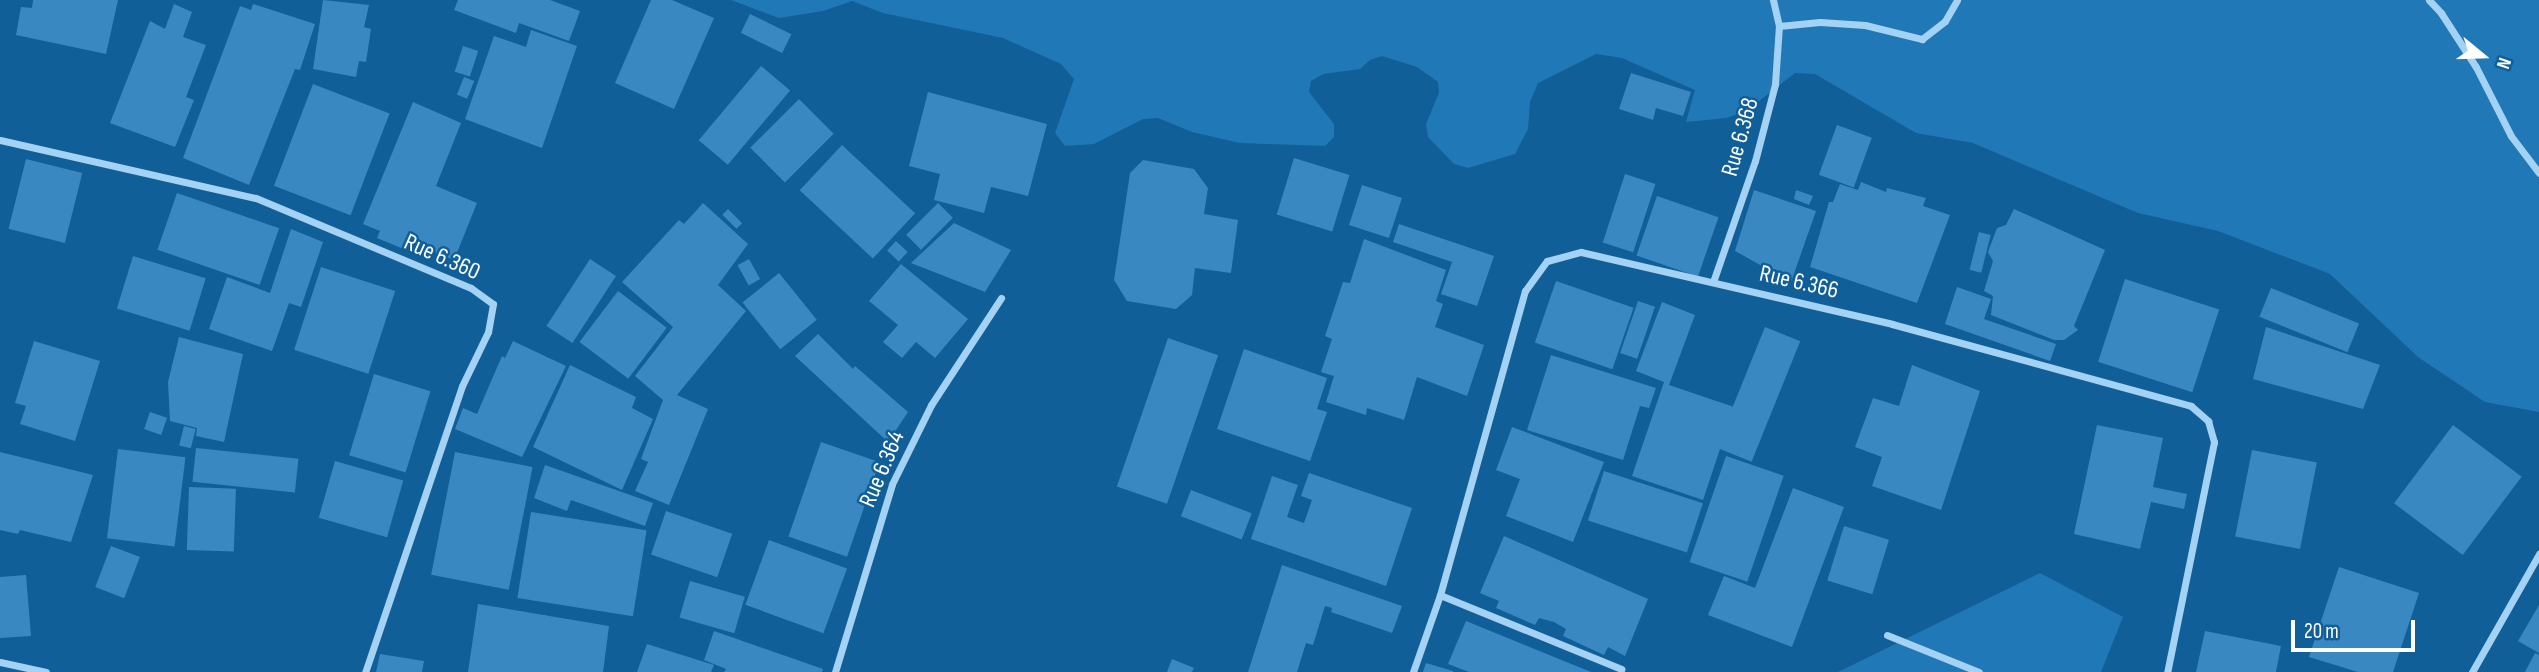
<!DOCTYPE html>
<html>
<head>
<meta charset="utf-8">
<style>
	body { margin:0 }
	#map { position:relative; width:2539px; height:672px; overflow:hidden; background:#115f99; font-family:"Sofia Sans Condensed",sans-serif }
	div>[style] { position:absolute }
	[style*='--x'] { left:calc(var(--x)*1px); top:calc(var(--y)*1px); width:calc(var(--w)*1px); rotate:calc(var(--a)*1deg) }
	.green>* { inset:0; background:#2078b6 }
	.building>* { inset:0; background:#3a88c1; transform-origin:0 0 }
	.street>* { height:7px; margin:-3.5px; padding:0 3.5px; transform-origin:3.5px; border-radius:3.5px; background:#a3d2f4 }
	span { translate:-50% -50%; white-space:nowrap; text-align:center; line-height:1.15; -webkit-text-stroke:5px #115f99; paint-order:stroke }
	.street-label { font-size:24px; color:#fff }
	.north { position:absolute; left:2448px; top:21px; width:70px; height:70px; -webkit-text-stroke:5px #115f99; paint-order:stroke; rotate:109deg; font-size:19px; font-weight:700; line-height:28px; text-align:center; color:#fff }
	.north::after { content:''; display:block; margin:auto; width:24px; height:32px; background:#fff; clip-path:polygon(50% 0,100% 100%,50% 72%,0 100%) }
	.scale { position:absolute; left:2291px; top:620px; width:124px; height:32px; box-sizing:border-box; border:4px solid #fff; border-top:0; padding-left:9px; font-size:21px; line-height:24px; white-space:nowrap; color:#fff; -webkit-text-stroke:5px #115f99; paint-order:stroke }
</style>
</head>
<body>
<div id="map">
	<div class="green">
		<div style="clip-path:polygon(731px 0,2539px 0,2539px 412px,2485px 402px,2418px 357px,2330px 274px,2218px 231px,2138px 213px,1973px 143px,1916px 133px,1815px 74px,1795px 73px,1746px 111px,1726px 118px,1686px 122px,1695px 90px,1622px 58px,1596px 54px,1538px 83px,1530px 102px,1528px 129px,1515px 154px,1468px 168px,1454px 164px,1428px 137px,1426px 124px,1439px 93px,1438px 82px,1417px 67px,1382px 56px,1370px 60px,1360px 69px,1323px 74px,1311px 81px,1309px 92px,1334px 124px,1334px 137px,1325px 146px,1240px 143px,1192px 132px,1158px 118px,1143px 119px,1094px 144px,1065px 146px,1055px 133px,1074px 79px,1061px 64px,1003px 38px,883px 13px,852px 1px,823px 11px,779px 18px)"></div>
		<div style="clip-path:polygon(2040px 573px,2123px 617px,2101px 672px,1838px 672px)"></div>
	</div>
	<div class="building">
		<div style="clip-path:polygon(33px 0,118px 0,106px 54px,16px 35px,21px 7px,32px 8px)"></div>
		<div style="clip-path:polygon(323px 0,369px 5px,364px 27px,371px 29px,366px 62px,359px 61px,356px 77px,313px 69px)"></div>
		<div style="clip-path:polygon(458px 0,550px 0,580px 11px,569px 41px,519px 23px,516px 33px,454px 10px)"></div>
		<div style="clip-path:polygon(651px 0,672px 0,714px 18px,674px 109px,615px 83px)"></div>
		<div style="clip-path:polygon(174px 4px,192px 12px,183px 37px,206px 45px,186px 97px,194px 100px,175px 147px,110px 123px,150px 21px,165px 29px)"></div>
		<div style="clip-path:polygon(253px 4px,315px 24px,300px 70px,295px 69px,249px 185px,183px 158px,240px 6px,251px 10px)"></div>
		<div style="left:750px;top:14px;width:46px;height:21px;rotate:26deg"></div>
		<div style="clip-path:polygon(531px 30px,577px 46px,542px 148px,465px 119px,494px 36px,526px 47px)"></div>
		<div style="left:463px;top:46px;width:16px;height:27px;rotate:18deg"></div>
		<div style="left:761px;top:66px;width:38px;height:97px;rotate:40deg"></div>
		<div style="clip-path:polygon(1631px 73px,1691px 92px,1683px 116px,1656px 108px,1653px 120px,1619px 109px)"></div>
		<div style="left:464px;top:77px;width:11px;height:19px;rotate:22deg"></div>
		<div style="left:313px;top:84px;width:82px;height:109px;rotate:21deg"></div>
		<div style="clip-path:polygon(928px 92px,1047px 124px,1028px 196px,991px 187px,984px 213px,934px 200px,940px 174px,909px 166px)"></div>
		<div style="left:799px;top:99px;width:49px;height:69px;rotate:45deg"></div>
		<div style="clip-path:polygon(413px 102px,461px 123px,436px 186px,477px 203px,454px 260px,409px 242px,406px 250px,377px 238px,380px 231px,363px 224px)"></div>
		<div style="left:1837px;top:125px;width:37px;height:53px;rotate:20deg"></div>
		<div style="left:842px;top:145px;width:100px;height:62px;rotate:43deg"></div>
		<div style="left:1294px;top:158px;width:58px;height:59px;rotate:17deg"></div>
		<div style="left:26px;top:159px;width:58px;height:72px;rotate:14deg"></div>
		<div style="clip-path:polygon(1143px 160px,1194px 169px,1208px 188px,1204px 214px,1238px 220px,1231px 273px,1195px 268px,1192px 295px,1176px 309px,1127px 301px,1114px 280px,1130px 173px)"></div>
		<div style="left:1625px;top:174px;width:32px;height:72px;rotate:18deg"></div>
		<div style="clip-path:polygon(1861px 182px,1886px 192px,1887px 188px,1926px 198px,1923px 206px,1950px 215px,1917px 303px,1810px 267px,1829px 202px,1833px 202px,1840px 184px,1858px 190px)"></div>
		<div style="left:1362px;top:185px;width:42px;height:42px;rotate:18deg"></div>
		<div style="clip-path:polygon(1754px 190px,1816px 211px,1791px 282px,1735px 251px)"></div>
		<div style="clip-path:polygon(1796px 190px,1813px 196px,1809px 205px,1794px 199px)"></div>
		<div style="left:177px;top:193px;width:108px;height:60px;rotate:19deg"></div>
		<div style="left:1657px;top:196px;width:65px;height:63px;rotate:19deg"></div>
		<div style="clip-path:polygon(703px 203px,748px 244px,718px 285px,746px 311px,677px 395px,708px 409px,669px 505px,635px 491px,648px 462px,641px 459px,663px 400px,635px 376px,673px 327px,622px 282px,679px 220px,684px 224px)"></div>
		<div style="left:938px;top:203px;width:21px;height:45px;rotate:45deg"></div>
		<div style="left:728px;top:209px;width:20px;height:8px;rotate:45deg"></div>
		<div style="clip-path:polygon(2014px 209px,2105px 250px,2074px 326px,2078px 330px,2064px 340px,2054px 340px,1991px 315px,1993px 296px,1984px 291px,1993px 261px,1988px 252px,1997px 228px,2006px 225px)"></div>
		<div style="clip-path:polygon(954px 223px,1011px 250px,985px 292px,911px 263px)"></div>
		<div style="clip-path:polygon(1399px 224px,1494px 256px,1477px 306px,1441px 294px,1452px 262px,1393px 242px)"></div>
		<div style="clip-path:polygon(291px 229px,323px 242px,301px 307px,289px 303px,272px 351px,209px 329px,227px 277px,270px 293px)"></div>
		<div style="left:1979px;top:232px;width:12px;height:39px;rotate:14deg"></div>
		<div style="clip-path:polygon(1364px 239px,1446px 270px,1436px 301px,1443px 304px,1435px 327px,1484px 345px,1467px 396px,1417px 377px,1404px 420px,1367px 408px,1366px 415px,1326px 402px,1334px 376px,1321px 372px,1332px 339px,1325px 336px,1343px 282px,1350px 283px)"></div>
		<div style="left:896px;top:241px;width:16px;height:13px;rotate:43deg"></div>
		<div style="left:133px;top:256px;width:76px;height:55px;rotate:17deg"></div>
		<div style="left:590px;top:259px;width:31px;height:80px;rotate:33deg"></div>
		<div style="left:749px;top:259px;width:23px;height:13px;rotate:61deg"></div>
		<div style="clip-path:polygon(901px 264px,968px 319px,935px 358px,916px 342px,902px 358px,883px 342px,898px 325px,869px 301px)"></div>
		<div style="left:321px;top:267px;width:78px;height:87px;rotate:18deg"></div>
		<div style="left:779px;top:273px;width:60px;height:47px;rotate:51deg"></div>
		<div style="left:2125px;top:279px;width:99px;height:87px;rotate:18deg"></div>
		<div style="left:1556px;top:281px;width:82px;height:65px;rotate:19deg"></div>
		<div style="clip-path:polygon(1957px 287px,1991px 299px,1984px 319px,2056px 344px,2050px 361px,1945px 324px)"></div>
		<div style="left:2271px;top:288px;width:95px;height:31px;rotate:22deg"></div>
		<div style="left:618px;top:291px;width:61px;height:64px;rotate:37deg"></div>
		<div style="left:1638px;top:301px;width:18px;height:55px;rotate:19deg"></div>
		<div style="clip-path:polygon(1662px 302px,1695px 315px,1669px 385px,1734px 407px,1703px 500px,1632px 476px,1664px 382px,1636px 371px)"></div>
		<div style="left:1765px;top:327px;width:38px;height:130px;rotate:22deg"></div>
		<div style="clip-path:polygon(2266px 327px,2380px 365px,2363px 409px,2253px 379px)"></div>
		<div style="clip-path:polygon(818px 334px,853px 369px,855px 366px,908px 412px,888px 442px,795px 356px)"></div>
		<div style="clip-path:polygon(179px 337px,243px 354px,224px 442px,196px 436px,197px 428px,170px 421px,168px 382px)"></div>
		<div style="left:1168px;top:338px;width:53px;height:157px;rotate:19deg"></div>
		<div style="clip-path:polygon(34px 341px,100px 361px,75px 441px,20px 424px,26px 406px,15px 403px)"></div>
		<div style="clip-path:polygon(513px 341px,566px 366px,522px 457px,455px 429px,463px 408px,477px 414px,502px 356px,505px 358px)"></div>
		<div style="clip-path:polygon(1244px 349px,1327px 378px,1317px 409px,1327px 412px,1310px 461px,1217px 429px)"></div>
		<div style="clip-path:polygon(1551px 355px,1656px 388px,1649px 408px,1640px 406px,1623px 460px,1527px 430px)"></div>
		<div style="clip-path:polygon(570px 365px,636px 397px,632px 408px,653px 419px,622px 490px,533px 447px)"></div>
		<div style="clip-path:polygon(1912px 365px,1980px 391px,1941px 510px,1872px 486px,1882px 457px,1855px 447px,1873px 398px,1899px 406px)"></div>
		<div style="left:374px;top:374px;width:59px;height:85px;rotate:17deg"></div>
		<div style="left:150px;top:412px;width:18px;height:18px;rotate:19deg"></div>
		<div style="clip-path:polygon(2097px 425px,2163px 438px,2153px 487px,2187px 494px,2184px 509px,2151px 502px,2140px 549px,2074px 534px)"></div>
		<div style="left:2453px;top:425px;width:86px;height:98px;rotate:37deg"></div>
		<div style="left:184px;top:426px;width:12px;height:20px;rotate:14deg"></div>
		<div style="clip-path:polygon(1512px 427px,1604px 462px,1573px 542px,1506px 516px,1520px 479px,1496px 470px)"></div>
		<div style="left:821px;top:442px;width:62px;height:100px;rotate:19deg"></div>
		<div style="left:196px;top:448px;width:103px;height:34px;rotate:6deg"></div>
		<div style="left:118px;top:449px;width:68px;height:90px;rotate:7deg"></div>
		<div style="left:2252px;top:450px;width:66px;height:88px;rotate:11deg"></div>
		<div style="clip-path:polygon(0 452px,93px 475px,71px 542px,20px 530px,18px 534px,0 530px)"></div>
		<div style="left:455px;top:452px;width:79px;height:125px;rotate:11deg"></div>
		<div style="left:1726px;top:456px;width:61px;height:112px;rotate:19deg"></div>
		<div style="left:335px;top:461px;width:71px;height:59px;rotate:16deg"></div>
		<div style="clip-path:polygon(545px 465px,653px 503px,645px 526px,571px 500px,567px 511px,534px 498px)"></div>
		<div style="left:1604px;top:471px;width:104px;height:52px;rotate:18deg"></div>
		<div style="clip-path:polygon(1309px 473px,1412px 508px,1386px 586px,1251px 539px,1272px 476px,1298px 485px,1287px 517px,1304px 523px,1312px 500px,1301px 496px)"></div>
		<div style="left:189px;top:487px;width:47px;height:63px;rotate:2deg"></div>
		<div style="clip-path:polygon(1793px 488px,1844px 507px,1792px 647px,1708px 615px,1724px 576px,1755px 588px)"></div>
		<div style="left:1191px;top:490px;width:65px;height:28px;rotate:21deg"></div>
		<div style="left:666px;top:511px;width:70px;height:46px;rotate:19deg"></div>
		<div style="left:531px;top:512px;width:117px;height:87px;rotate:9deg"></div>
		<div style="left:1844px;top:526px;width:47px;height:57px;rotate:17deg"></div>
		<div style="clip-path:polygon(1504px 536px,1648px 599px,1625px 656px,1608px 647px,1604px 655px,1563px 636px,1566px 629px,1554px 622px,1539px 618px,1535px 625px,1496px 608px,1499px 601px,1480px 593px)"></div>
		<div style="left:769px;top:540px;width:83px;height:69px;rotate:20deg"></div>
		<div style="left:111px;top:546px;width:31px;height:44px;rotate:21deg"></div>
		<div style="clip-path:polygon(1282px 565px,1402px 606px,1392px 633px,1331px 612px,1332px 608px,1325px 606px,1313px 645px,1306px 643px,1297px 672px,1248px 672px)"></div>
		<div style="clip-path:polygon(2339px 567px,2419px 593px,2393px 672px,2358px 672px,2309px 657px)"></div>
		<div style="clip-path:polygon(26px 575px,31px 636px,0 638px,0 577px)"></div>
		<div style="left:690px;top:581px;width:57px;height:38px;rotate:16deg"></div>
		<div style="clip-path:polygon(478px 604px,609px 626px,603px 672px,468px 672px)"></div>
		<div style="clip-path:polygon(2539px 605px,2539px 653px,2518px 641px)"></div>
		<div style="clip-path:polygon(1466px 621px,1591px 672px,1469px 672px,1448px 664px)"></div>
		<div style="clip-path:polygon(714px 631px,823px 669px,822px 672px,724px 672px,726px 669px,704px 660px)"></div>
		<div style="clip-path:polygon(2205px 631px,2281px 646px,2276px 672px,2196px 672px)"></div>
		<div style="clip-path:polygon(647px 644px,714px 665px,711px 672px,637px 672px)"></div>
		<div style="clip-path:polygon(2535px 653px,2539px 655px,2539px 672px,2525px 672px)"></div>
		<div style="clip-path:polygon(380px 654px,424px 661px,422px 672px,376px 672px)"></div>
		<div style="clip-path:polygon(1172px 659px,1194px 668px,1192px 672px,1167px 672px)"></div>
		<div style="clip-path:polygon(1426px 663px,1453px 671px,1453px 672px,1423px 672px)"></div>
	</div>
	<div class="street">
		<div style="--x:2429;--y:0;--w:18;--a:47"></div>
		<div style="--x:2441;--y:13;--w:64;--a:57.1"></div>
		<div style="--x:2476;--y:67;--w:77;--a:63.1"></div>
		<div style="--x:2511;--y:136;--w:46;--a:52.9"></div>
		<div style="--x:1779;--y:26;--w:41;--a:-5.6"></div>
		<div style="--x:1820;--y:22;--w:45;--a:3.8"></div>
		<div style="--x:1865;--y:25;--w:59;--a:13.8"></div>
		<div style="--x:1922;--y:39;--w:29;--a:-38"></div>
		<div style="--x:1945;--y:21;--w:24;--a:-60"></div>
		<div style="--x:0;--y:140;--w:262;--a:12.8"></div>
		<div style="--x:256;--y:198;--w:233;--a:22.7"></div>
		<div style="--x:471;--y:288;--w:27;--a:36"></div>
		<div style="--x:493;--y:304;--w:28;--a:100"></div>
		<div style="--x:488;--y:332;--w:60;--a:115.7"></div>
		<div style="--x:462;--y:386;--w:302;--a:108.7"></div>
		<div style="--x:1713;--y:282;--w:128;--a:-70.9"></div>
		<div style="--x:1755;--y:161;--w:80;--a:-75.4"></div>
		<div style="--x:1775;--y:84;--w:58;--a:-86.1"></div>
		<div style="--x:1779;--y:26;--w:27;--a:-103"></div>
		<div style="--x:1440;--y:595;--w:196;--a:22.2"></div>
		<div style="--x:1887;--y:635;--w:99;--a:21.9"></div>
		<div style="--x:0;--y:662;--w:47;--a:12.3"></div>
		<div style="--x:835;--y:672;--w:196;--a:-73.1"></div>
		<div style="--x:892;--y:484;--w:88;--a:-63.7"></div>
		<div style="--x:931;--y:405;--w:128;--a:-56.8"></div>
		<div style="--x:1413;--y:672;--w:82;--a:-70.7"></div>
		<div style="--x:1440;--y:595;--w:316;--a:-74.4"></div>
		<div style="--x:1525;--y:291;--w:37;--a:-54"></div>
		<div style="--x:1547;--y:261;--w:35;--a:-15"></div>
		<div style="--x:1581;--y:252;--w:319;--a:13"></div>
		<div style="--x:1892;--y:324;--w:310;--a:15.3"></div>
		<div style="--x:2191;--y:406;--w:23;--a:41"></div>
		<div style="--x:2208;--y:421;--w:22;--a:74"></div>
		<div style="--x:2214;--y:442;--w:235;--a:101.5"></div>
		<div style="--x:2472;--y:672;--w:136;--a:-60.4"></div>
	</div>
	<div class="street-label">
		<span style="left:1740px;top:137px;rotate:-74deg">Rue 6.368</span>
		<span style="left:442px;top:257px;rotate:24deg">Rue 6.360</span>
		<span style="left:1799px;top:282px;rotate:13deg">Rue 6.366</span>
		<span style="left:882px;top:469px;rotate:-67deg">Rue 6.364</span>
	</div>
	<div class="north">N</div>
	<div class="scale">20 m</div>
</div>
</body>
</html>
